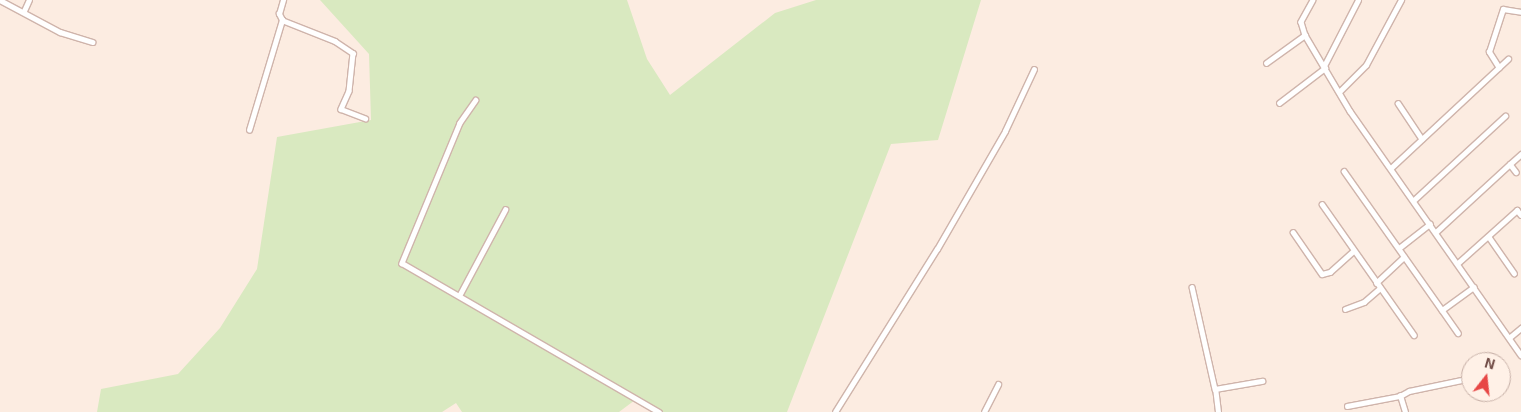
<!DOCTYPE html>
<html>
<head>
<meta charset="utf-8">
<style>
	body { margin:0 }
	#map { position:relative; width:1521px; height:412px; overflow:hidden; background:#fcece1; font-family:"Exo 2",sans-serif }
	div>[style] { position:absolute }
	[style*='--x'] { left:calc(var(--x)*1px); top:calc(var(--y)*1px); width:calc(var(--w)*1px); rotate:calc(var(--a)*1deg) }
	.green>* { inset:0; background:#d9e9c0 }
	.roads { filter:drop-shadow(1px 0 #cfb4ab) drop-shadow(-1px 0 #cfb4ab) drop-shadow(0 1px #cfb4ab) drop-shadow(0 -1px #cfb4ab) }
	.minor>* { height:4.5px; margin:-2.25px; padding:0 2.25px; transform-origin:2.25px; border-radius:2.25px; background:#fff }
	span { translate:-50% -50%; white-space:nowrap; text-align:center; line-height:1.15; -webkit-text-stroke:4px #fff1e7; paint-order:stroke }
	.north { position:absolute; left:1461px; top:352px; width:50px; height:50px; box-sizing:border-box; background:#fff1e7; border:1px solid #c7b0a7; border-radius:50%; rotate:16deg; font-size:14px; font-weight:700; line-height:20px; text-align:center; color:#734e48 }
	.north::after { content:''; display:block; margin:auto; width:18px; height:22px; background:#e74745; clip-path:polygon(50% 0,100% 100%,50% 72%,0 100%) }
</style>
</head>
<body>
<div id="map">
	<div class="green">
		<div style="clip-path:polygon(320px 0,627px 0,647px 59px,670px 95px,775px 13px,816px 0,981px 0,938px 140px,891px 144px,787px 412px,655px 412px,635px 400px,619px 412px,462px 412px,456px 403px,442px 412px,97px 412px,101px 389px,178px 374px,220px 328px,257px 269px,277px 137px,371px 120px,369px 54px)"></div>
	</div>
	<div class="roads">
		<div class="minor">
			<div style="--x:0;--y:0;--w:68;--a:28.1"></div>
			<div style="--x:60;--y:32;--w:34;--a:17"></div>
			<div style="--x:1313;--y:0;--w:25;--a:119"></div>
			<div style="--x:1301;--y:22;--w:14;--a:73"></div>
			<div style="--x:1305;--y:35;--w:88;--a:59.4"></div>
			<div style="--x:1350;--y:111;--w:298;--a:55"></div>
			<div style="--x:24;--y:11;--w:12;--a:-66"></div>
			<div style="--x:282;--y:20;--w:57;--a:21.6"></div>
			<div style="--x:335;--y:41;--w:22;--a:34"></div>
			<div style="--x:353;--y:53;--w:38;--a:96"></div>
			<div style="--x:349;--y:91;--w:20;--a:114"></div>
			<div style="--x:341;--y:109;--w:26;--a:21"></div>
			<div style="--x:1266;--y:63;--w:48;--a:-35.7"></div>
			<div style="--x:1324;--y:66;--w:74;--a:-62.7"></div>
			<div style="--x:1499;--y:68;--w:19;--a:-122"></div>
			<div style="--x:1489;--y:52;--w:45;--a:-72"></div>
			<div style="--x:1503;--y:9;--w:18;--a:9"></div>
			<div style="--x:1339;--y:92;--w:38;--a:-45"></div>
			<div style="--x:1366;--y:65;--w:74;--a:-61.7"></div>
			<div style="--x:476;--y:100;--w:28;--a:125"></div>
			<div style="--x:460;--y:123;--w:152;--a:112.5"></div>
			<div style="--x:402;--y:263;--w:297;--a:30.1"></div>
			<div style="--x:1279;--y:103;--w:58;--a:-37.3"></div>
			<div style="--x:1398;--y:103;--w:43;--a:56.3"></div>
			<div style="--x:249;--y:130;--w:115;--a:-73.3"></div>
			<div style="--x:282;--y:20;--w:7;--a:-117"></div>
			<div style="--x:279;--y:14;--w:15;--a:-74"></div>
			<div style="--x:1510;--y:164;--w:15;--a:-42"></div>
			<div style="--x:1391;--y:168;--w:160;--a:-43"></div>
			<div style="--x:1344;--y:171;--w:170;--a:54.8"></div>
			<div style="--x:1442;--y:310;--w:39;--a:-36"></div>
			<div style="--x:1414;--y:200;--w:124;--a:-42.7"></div>
			<div style="--x:1322;--y:204;--w:160;--a:54.9"></div>
			<div style="--x:1293;--y:232;--w:51;--a:55.4"></div>
			<div style="--x:1322;--y:274;--w:8;--a:-14"></div>
			<div style="--x:1330;--y:272;--w:31;--a:-42"></div>
			<div style="--x:1436;--y:232;--w:100;--a:-42.6"></div>
			<div style="--x:1510;--y:164;--w:10;--a:53"></div>
			<div style="--x:1489;--y:237;--w:44;--a:55.2"></div>
			<div style="--x:1399;--y:248;--w:39;--a:-38"></div>
			<div style="--x:1458;--y:263;--w:79;--a:-41.9"></div>
			<div style="--x:1517;--y:210;--w:6;--a:51"></div>
			<div style="--x:1376;--y:283;--w:38;--a:-43"></div>
			<div style="--x:1192;--y:287;--w:105;--a:77.3"></div>
			<div style="--x:459;--y:296;--w:98;--a:-61.9"></div>
			<div style="--x:1345;--y:309;--w:20;--a:-20"></div>
			<div style="--x:1364;--y:302;--w:21;--a:-41"></div>
			<div style="--x:1442;--y:310;--w:28;--a:55"></div>
			<div style="--x:1509;--y:338;--w:16;--a:-40"></div>
			<div style="--x:1347;--y:406;--w:54;--a:-10.7"></div>
			<div style="--x:835;--y:412;--w:192;--a:-58"></div>
			<div style="--x:937;--y:249;--w:136;--a:-60"></div>
			<div style="--x:1005;--y:131;--w:68;--a:-64.9"></div>
			<div style="--x:984;--y:412;--w:31;--a:-63"></div>
			<div style="--x:1218;--y:412;--w:23;--a:-97"></div>
			<div style="--x:1215;--y:389;--w:48;--a:-9.7"></div>
			<div style="--x:1405;--y:412;--w:17;--a:-107"></div>
			<div style="--x:1400;--y:396;--w:10;--a:-29"></div>
			<div style="--x:1409;--y:391;--w:63;--a:-11.8"></div>
		</div>
	</div>
	<div class="north">N</div>
</div>
</body>
</html>
